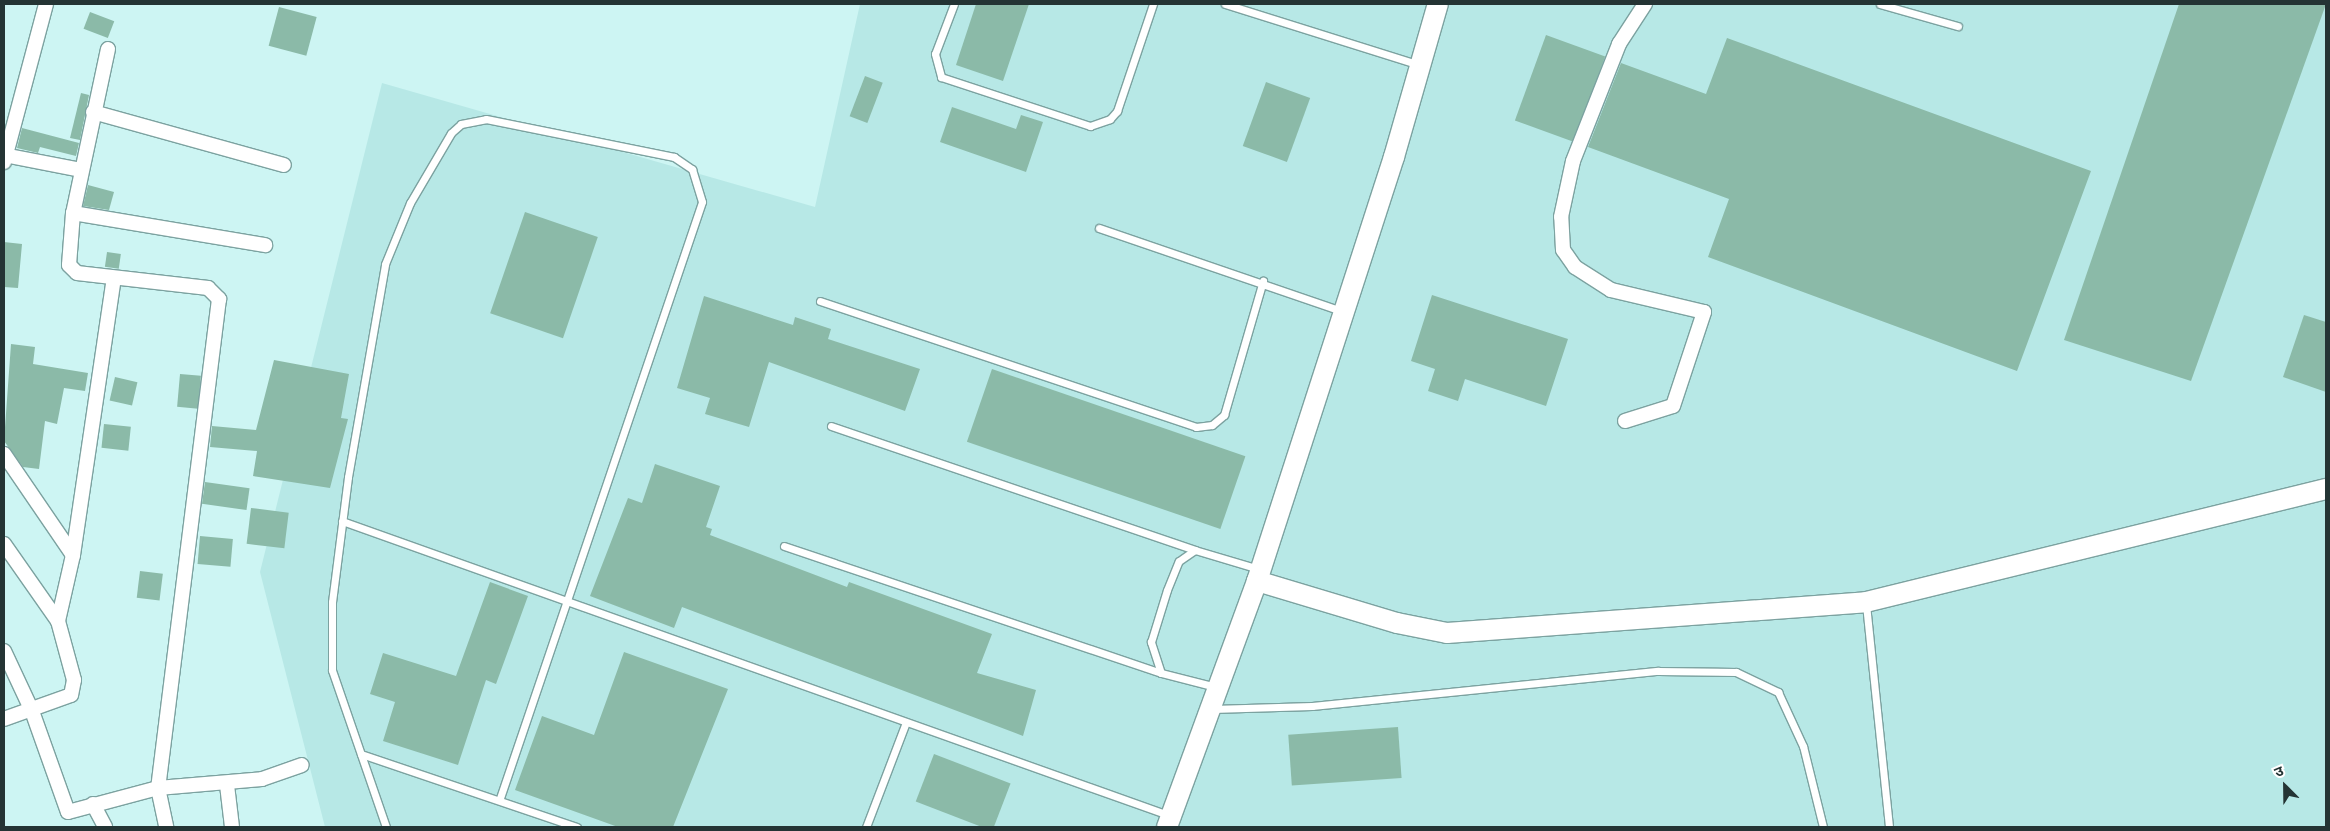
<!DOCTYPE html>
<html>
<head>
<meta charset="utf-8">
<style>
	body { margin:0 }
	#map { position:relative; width:2330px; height:831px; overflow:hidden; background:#cdf5f3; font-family:"Nunito Sans","Noto Sans Devanagari",sans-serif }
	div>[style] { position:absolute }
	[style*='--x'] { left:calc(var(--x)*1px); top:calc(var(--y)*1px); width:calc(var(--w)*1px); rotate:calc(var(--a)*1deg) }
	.built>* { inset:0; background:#b7e8e6 }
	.building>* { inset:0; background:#8bbaa8; transform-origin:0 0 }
	.roads { filter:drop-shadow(1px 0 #7ca2a0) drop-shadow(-1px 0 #7ca2a0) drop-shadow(0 1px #7ca2a0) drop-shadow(0 -1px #7ca2a0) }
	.lane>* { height:7px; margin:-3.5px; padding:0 3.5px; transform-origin:3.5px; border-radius:3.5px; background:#fff }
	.street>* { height:14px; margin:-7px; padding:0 7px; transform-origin:7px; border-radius:7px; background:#fff }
	.secondary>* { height:20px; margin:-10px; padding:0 10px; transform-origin:10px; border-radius:10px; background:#fff }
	span { translate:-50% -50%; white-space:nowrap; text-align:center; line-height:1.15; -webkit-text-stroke:4px #fff; paint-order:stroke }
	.frame { position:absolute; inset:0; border:5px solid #243434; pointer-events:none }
	.north { position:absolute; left:2260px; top:761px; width:50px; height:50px; -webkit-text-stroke:4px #fff; paint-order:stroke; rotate:337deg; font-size:14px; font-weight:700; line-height:20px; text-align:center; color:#243434 }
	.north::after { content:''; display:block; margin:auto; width:18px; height:22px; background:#243434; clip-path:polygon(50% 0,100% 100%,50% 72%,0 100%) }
</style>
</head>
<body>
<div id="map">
	<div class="built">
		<div style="clip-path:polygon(860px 4px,2326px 4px,2326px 827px,325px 827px,260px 572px,382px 83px,815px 207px)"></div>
	</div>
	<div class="building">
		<div style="clip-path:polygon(976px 4px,1029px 4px,1003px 81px,956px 65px)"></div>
		<div style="clip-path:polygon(2179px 4px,2326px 4px,2191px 381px,2064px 340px)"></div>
		<div style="left:279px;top:7px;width:39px;height:40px;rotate:15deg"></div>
		<div style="left:90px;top:12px;width:26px;height:18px;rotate:21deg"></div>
		<div style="left:1546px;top:35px;width:63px;height:91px;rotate:20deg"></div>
		<div style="clip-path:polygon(1727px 38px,2091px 171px,2017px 371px,1708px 257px,1729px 199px,1588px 147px,1621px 63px,1706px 94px)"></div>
		<div style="left:865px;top:76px;width:19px;height:43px;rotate:21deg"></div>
		<div style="left:1266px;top:82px;width:47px;height:68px;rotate:20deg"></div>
		<div style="clip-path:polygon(81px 93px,89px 95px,80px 140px,70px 138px)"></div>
		<div style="clip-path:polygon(952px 107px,1016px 129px,1021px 115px,1043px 122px,1026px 172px,940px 142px)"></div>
		<div style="clip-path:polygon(22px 128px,79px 143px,76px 156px,40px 147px,38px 153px,17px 148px)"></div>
		<div style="clip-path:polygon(88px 185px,114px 192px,109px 210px,83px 206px)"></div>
		<div style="left:525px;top:212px;width:77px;height:107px;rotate:19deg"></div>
		<div style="clip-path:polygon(4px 242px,22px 244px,18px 288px,4px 287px)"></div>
		<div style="left:107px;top:252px;width:14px;height:15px;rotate:8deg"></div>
		<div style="clip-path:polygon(1432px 295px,1568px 339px,1546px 406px,1465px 379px,1458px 401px,1428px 391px,1435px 369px,1411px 361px)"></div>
		<div style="clip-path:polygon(704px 296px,793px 325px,795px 317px,831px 329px,828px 339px,920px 369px,905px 411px,769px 362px,749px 427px,705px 414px,710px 398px,677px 388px)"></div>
		<div style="clip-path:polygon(2304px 315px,2326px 322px,2326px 392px,2283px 377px)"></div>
		<div style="clip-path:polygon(11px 344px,35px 347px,33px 364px,88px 373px,85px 391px,64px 388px,57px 424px,45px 421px,39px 469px,23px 467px,4px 441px)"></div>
		<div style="clip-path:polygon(274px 360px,349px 374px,341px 418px,348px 419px,330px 488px,253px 476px,257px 451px,210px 447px,212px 426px,256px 430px)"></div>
		<div style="left:992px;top:369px;width:268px;height:77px;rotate:19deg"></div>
		<div style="left:180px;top:374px;width:21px;height:33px;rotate:5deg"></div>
		<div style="left:115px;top:377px;width:23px;height:24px;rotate:13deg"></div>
		<div style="left:104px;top:424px;width:27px;height:24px;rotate:6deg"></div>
		<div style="clip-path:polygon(655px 464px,720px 486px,706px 527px,712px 529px,710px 535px,847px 587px,849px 582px,992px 634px,977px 673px,1036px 690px,1023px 736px,682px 607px,674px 628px,590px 596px,628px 498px,642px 503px)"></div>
		<div style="left:205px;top:482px;width:45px;height:22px;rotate:8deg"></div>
		<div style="left:251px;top:508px;width:38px;height:36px;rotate:7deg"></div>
		<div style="left:200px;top:536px;width:33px;height:28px;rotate:5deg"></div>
		<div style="left:140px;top:571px;width:23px;height:27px;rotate:7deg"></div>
		<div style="clip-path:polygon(490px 582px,528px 596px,496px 684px,486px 680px,458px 765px,383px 741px,395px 702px,370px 694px,383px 653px,456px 676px)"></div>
		<div style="clip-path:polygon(624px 652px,728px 689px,673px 827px,618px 827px,515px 790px,542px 716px,594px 735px)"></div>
		<div style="left:1398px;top:727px;width:51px;height:110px;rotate:86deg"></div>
		<div style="left:934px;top:754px;width:82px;height:51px;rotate:21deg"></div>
	</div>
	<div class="roads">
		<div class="lane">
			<div style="--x:954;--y:4;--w:53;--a:110.8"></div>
			<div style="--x:935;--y:54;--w:24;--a:75"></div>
			<div style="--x:941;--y:77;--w:157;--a:18.2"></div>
			<div style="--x:1090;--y:126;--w:21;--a:-19"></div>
			<div style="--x:1110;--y:119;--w:11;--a:-49"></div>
			<div style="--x:1117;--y:111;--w:113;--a:-71.4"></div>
			<div style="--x:1225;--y:4;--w:201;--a:17.4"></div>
			<div style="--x:1880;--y:4;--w:81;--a:15.8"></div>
			<div style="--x:1099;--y:228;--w:257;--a:18.9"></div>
			<div style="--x:820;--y:301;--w:397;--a:18.5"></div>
			<div style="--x:1196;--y:427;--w:16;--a:-7"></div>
			<div style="--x:1212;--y:425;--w:16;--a:-40"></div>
			<div style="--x:1224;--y:415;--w:140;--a:-73.8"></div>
			<div style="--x:831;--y:426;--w:385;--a:18.8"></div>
			<div style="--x:342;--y:521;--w:880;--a:19.59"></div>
			<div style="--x:784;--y:546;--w:398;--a:18.6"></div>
			<div style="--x:1866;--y:604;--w:224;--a:84.1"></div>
			<div style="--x:1216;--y:687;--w:57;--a:-165.7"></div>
			<div style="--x:1161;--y:673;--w:33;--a:-108"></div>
			<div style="--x:1151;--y:642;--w:54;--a:-72.9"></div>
			<div style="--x:1167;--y:590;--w:31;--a:-68"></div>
			<div style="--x:1179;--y:561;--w:19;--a:-35"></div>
			<div style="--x:1195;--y:550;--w:67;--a:16.5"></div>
			<div style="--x:1212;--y:709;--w:100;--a:-1.7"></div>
			<div style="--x:1312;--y:706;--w:348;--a:-5.8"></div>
			<div style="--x:1658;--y:671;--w:78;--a:0.7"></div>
			<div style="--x:1736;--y:672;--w:47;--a:25.5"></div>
			<div style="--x:1778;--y:692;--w:60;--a:65.2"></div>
			<div style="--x:1803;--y:746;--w:83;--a:76.1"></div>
			<div style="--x:361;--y:754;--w:228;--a:18.7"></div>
			<div style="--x:386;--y:827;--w:166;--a:-109"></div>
			<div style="--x:332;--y:670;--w:68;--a:-90"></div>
			<div style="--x:332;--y:602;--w:126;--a:-82.7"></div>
			<div style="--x:348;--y:477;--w:216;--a:-80.1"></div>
			<div style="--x:385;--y:264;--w:66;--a:-67.7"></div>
			<div style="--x:410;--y:203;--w:81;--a:-59.6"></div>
			<div style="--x:451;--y:133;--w:13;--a:-42"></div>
			<div style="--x:461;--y:124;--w:25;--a:-11"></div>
			<div style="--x:486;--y:119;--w:192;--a:11.4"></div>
			<div style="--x:674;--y:157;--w:22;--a:34"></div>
			<div style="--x:692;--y:169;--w:34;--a:73"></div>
			<div style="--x:702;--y:202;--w:629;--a:108.72"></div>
			<div style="--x:866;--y:827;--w:112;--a:-69.1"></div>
		</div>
		<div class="street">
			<div style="--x:108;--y:49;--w:168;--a:102"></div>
			<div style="--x:73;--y:213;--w:52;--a:94.4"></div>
			<div style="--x:69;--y:265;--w:11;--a:45"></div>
			<div style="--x:77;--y:273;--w:132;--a:6.5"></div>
			<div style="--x:208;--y:288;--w:16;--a:45"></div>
			<div style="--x:219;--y:299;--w:493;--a:97.1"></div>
			<div style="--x:158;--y:788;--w:40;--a:78"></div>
			<div style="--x:93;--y:112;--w:198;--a:15.5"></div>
			<div style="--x:4;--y:155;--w:78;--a:11"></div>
			<div style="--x:4;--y:162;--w:163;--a:-75.1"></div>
			<div style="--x:73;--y:213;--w:195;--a:9.5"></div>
			<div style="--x:1625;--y:421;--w:50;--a:-17.4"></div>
			<div style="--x:1673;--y:406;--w:99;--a:-71.7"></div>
			<div style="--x:1704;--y:312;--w:96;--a:-166.7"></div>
			<div style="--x:1611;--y:290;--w:43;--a:-147.4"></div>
			<div style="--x:1575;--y:267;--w:21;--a:-125"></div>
			<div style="--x:1563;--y:250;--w:33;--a:-93"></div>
			<div style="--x:1561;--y:217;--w:57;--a:-77.9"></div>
			<div style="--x:1573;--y:161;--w:126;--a:-68.5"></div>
			<div style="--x:1619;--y:44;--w:48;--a:-57"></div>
			<div style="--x:4;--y:454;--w:122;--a:55.7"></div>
			<div style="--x:73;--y:555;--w:68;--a:102.8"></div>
			<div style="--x:4;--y:544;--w:94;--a:55"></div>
			<div style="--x:58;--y:621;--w:61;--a:74.8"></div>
			<div style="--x:74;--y:680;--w:15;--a:101"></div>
			<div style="--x:71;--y:695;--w:71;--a:160.3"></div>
			<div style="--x:73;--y:555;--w:280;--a:-81.6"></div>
			<div style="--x:4;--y:651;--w:66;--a:65"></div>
			<div style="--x:32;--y:711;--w:107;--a:70.4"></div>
			<div style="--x:68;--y:812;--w:93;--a:-14.9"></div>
			<div style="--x:158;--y:788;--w:104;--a:-4.9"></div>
			<div style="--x:262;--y:779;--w:42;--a:-19.3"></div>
			<div style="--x:227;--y:785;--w:42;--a:83.2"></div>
			<div style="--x:93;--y:804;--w:26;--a:62"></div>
		</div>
		<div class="secondary">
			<div style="--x:1257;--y:581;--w:446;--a:-72.1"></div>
			<div style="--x:1394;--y:157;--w:159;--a:-74"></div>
			<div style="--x:1167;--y:827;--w:262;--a:-69.9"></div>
			<div style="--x:1257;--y:581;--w:146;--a:16.7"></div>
			<div style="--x:1397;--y:623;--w:51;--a:11.3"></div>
			<div style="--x:1447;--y:633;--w:420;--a:-4.2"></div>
			<div style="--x:1866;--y:602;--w:474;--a:-13.8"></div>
		</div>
	</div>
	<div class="frame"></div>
	<div class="north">उ</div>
</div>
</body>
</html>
